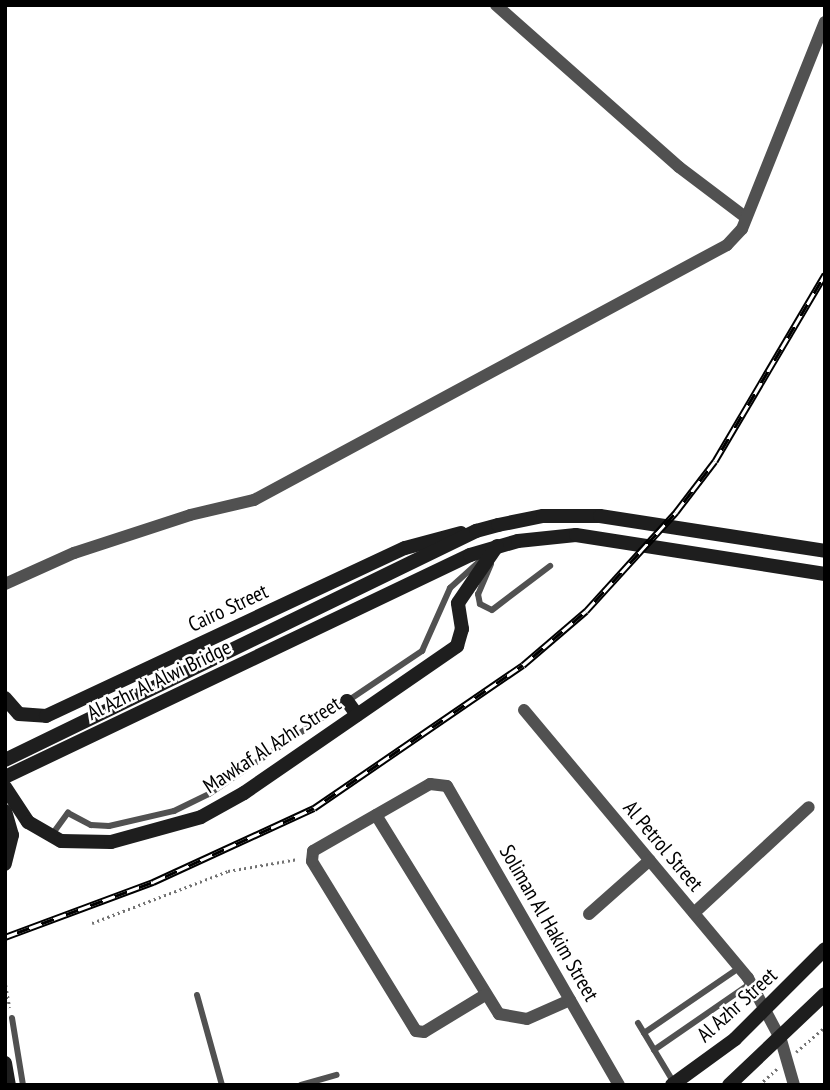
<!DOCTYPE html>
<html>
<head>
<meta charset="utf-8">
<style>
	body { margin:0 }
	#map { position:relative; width:830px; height:1090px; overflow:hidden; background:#fff; font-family:"PT Sans Narrow",sans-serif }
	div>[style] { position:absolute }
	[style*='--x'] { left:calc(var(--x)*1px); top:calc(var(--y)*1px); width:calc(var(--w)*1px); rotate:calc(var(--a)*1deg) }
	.path>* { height:2.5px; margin-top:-1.25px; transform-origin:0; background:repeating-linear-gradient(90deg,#737373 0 2px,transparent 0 5.5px) }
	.lane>* { height:6px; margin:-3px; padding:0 3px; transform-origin:3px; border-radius:3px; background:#515151 }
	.street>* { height:12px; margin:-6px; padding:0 6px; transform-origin:6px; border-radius:6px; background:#515151 }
	.secondary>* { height:14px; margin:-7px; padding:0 7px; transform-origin:7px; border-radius:7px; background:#1e1e1e }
	.rail>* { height:7px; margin-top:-3.5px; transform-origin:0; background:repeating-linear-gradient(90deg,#fff 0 13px,#000 0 26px); box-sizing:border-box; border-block:2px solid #000 }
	span { translate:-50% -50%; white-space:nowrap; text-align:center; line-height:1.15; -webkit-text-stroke:5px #fff; paint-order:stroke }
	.street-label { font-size:21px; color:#000 }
	.frame { position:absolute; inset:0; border:7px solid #000; pointer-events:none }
</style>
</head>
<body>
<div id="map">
	<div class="path">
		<div style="--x:92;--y:923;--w:146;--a:-20.9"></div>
		<div style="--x:228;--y:871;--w:71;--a:-9.7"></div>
		<div style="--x:5;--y:980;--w:28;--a:80"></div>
		<div style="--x:796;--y:1052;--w:38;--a:-41"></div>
		<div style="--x:759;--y:1085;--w:25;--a:-42"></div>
	</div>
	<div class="lane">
		<div style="--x:491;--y:564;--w:33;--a:113"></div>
		<div style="--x:478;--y:594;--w:10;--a:79"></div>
		<div style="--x:480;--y:604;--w:13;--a:27"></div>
		<div style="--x:492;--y:610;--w:73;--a:-37.2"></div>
		<div style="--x:51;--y:836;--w:29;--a:-54"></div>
		<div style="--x:68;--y:813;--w:26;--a:28"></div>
		<div style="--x:91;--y:825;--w:18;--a:3"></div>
		<div style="--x:109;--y:826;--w:67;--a:-13"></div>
		<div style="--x:174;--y:811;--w:39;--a:-26"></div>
		<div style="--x:209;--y:794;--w:257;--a:-33.9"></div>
		<div style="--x:422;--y:651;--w:69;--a:-66"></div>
		<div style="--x:450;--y:588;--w:43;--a:-42.2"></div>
		<div style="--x:197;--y:995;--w:93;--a:74.5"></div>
		<div style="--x:12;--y:1018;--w:68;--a:80.7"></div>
		<div style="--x:638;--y:1023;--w:70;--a:59"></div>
		<div style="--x:644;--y:1033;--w:115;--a:-34.4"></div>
		<div style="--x:654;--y:1050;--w:118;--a:-34.6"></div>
		<div style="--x:301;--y:1085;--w:37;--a:-16"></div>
	</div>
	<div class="street">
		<div style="--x:496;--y:5;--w:244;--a:41.5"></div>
		<div style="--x:679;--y:167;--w:83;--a:37.1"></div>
		<div style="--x:5;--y:584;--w:76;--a:-24.2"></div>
		<div style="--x:74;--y:553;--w:122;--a:-18.1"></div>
		<div style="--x:190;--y:515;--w:66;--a:-13.2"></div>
		<div style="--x:254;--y:500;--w:537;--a:-28.33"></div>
		<div style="--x:727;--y:245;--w:22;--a:-47"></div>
		<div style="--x:742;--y:229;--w:223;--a:-68.2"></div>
		<div style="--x:524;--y:710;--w:349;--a:50.1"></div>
		<div style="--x:748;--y:978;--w:70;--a:62"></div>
		<div style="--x:781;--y:1040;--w:47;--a:73.9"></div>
		<div style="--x:376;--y:815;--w:234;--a:58.3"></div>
		<div style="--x:499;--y:1014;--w:28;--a:10"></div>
		<div style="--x:527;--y:1019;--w:47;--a:-23.8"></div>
		<div style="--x:694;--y:913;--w:156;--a:-42.7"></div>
		<div style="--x:589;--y:914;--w:81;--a:-41.5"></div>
		<div style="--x:485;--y:995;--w:71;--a:148.8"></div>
		<div style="--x:424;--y:1032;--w:8;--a:-173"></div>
		<div style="--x:416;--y:1031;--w:199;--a:-121.5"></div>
		<div style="--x:312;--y:861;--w:10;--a:-84"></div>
		<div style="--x:313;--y:851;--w:135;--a:-29.8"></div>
		<div style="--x:430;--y:784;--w:17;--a:7"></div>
		<div style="--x:447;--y:786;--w:345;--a:60.1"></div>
	</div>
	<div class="secondary">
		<div style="--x:5;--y:698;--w:21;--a:49"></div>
		<div style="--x:19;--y:714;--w:27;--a:4"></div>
		<div style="--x:46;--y:716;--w:396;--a:-25.1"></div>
		<div style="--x:405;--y:548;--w:58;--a:-15"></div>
		<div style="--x:347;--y:701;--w:17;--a:54"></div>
		<div style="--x:5;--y:760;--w:524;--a:-25.93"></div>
		<div style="--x:476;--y:531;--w:23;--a:-15"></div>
		<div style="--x:498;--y:525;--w:46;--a:-11.3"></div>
		<div style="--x:543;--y:516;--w:57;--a:0"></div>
		<div style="--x:600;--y:516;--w:228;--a:8.8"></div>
		<div style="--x:5;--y:777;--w:515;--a:-25.52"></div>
		<div style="--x:470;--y:555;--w:50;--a:-16.3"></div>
		<div style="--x:518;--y:541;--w:58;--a:-5.9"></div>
		<div style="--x:576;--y:535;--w:252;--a:8.9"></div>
		<div style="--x:5;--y:787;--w:42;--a:56.7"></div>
		<div style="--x:28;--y:822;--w:38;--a:30"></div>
		<div style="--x:61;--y:841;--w:50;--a:1.1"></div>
		<div style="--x:111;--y:842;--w:93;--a:-15.5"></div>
		<div style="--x:201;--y:817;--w:49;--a:-29.2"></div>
		<div style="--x:244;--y:793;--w:259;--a:-34.6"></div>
		<div style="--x:457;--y:646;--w:18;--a:-74"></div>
		<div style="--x:462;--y:629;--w:26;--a:-99"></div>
		<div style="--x:458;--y:603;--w:69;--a:-55.6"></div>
		<div style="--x:5;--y:811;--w:25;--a:74"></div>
		<div style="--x:12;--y:835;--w:30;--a:104"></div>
		<div style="--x:5;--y:1063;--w:22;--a:80"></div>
		<div style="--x:672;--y:1085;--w:78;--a:-36.1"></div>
		<div style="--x:735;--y:1039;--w:127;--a:-45"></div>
		<div style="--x:729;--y:1085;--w:132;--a:-43.5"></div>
	</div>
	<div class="rail">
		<div style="--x:5;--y:937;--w:158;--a:-20.4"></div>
		<div style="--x:153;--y:882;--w:177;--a:-24.7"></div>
		<div style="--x:314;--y:808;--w:253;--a:-34.4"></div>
		<div style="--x:523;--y:665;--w:83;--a:-40.6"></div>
		<div style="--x:586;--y:611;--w:134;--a:-47.7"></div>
		<div style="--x:676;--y:512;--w:64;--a:-52.6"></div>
		<div style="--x:715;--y:461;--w:217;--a:-59.5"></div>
	</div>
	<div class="street-label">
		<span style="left:228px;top:608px;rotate:-25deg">Cairo Street</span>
		<span style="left:159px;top:680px;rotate:-26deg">Al Azhr Al Alwi Bridge</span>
		<span style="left:272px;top:745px;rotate:-33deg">Mawkaf Al Azhr Street</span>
		<span style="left:663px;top:846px;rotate:50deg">Al Petrol Street</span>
		<span style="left:549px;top:923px;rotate:60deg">Soliman Al Hakim Street</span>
		<span style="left:737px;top:1005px;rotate:-42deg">Al Azhr Street</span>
	</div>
	<div class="frame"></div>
</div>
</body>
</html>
